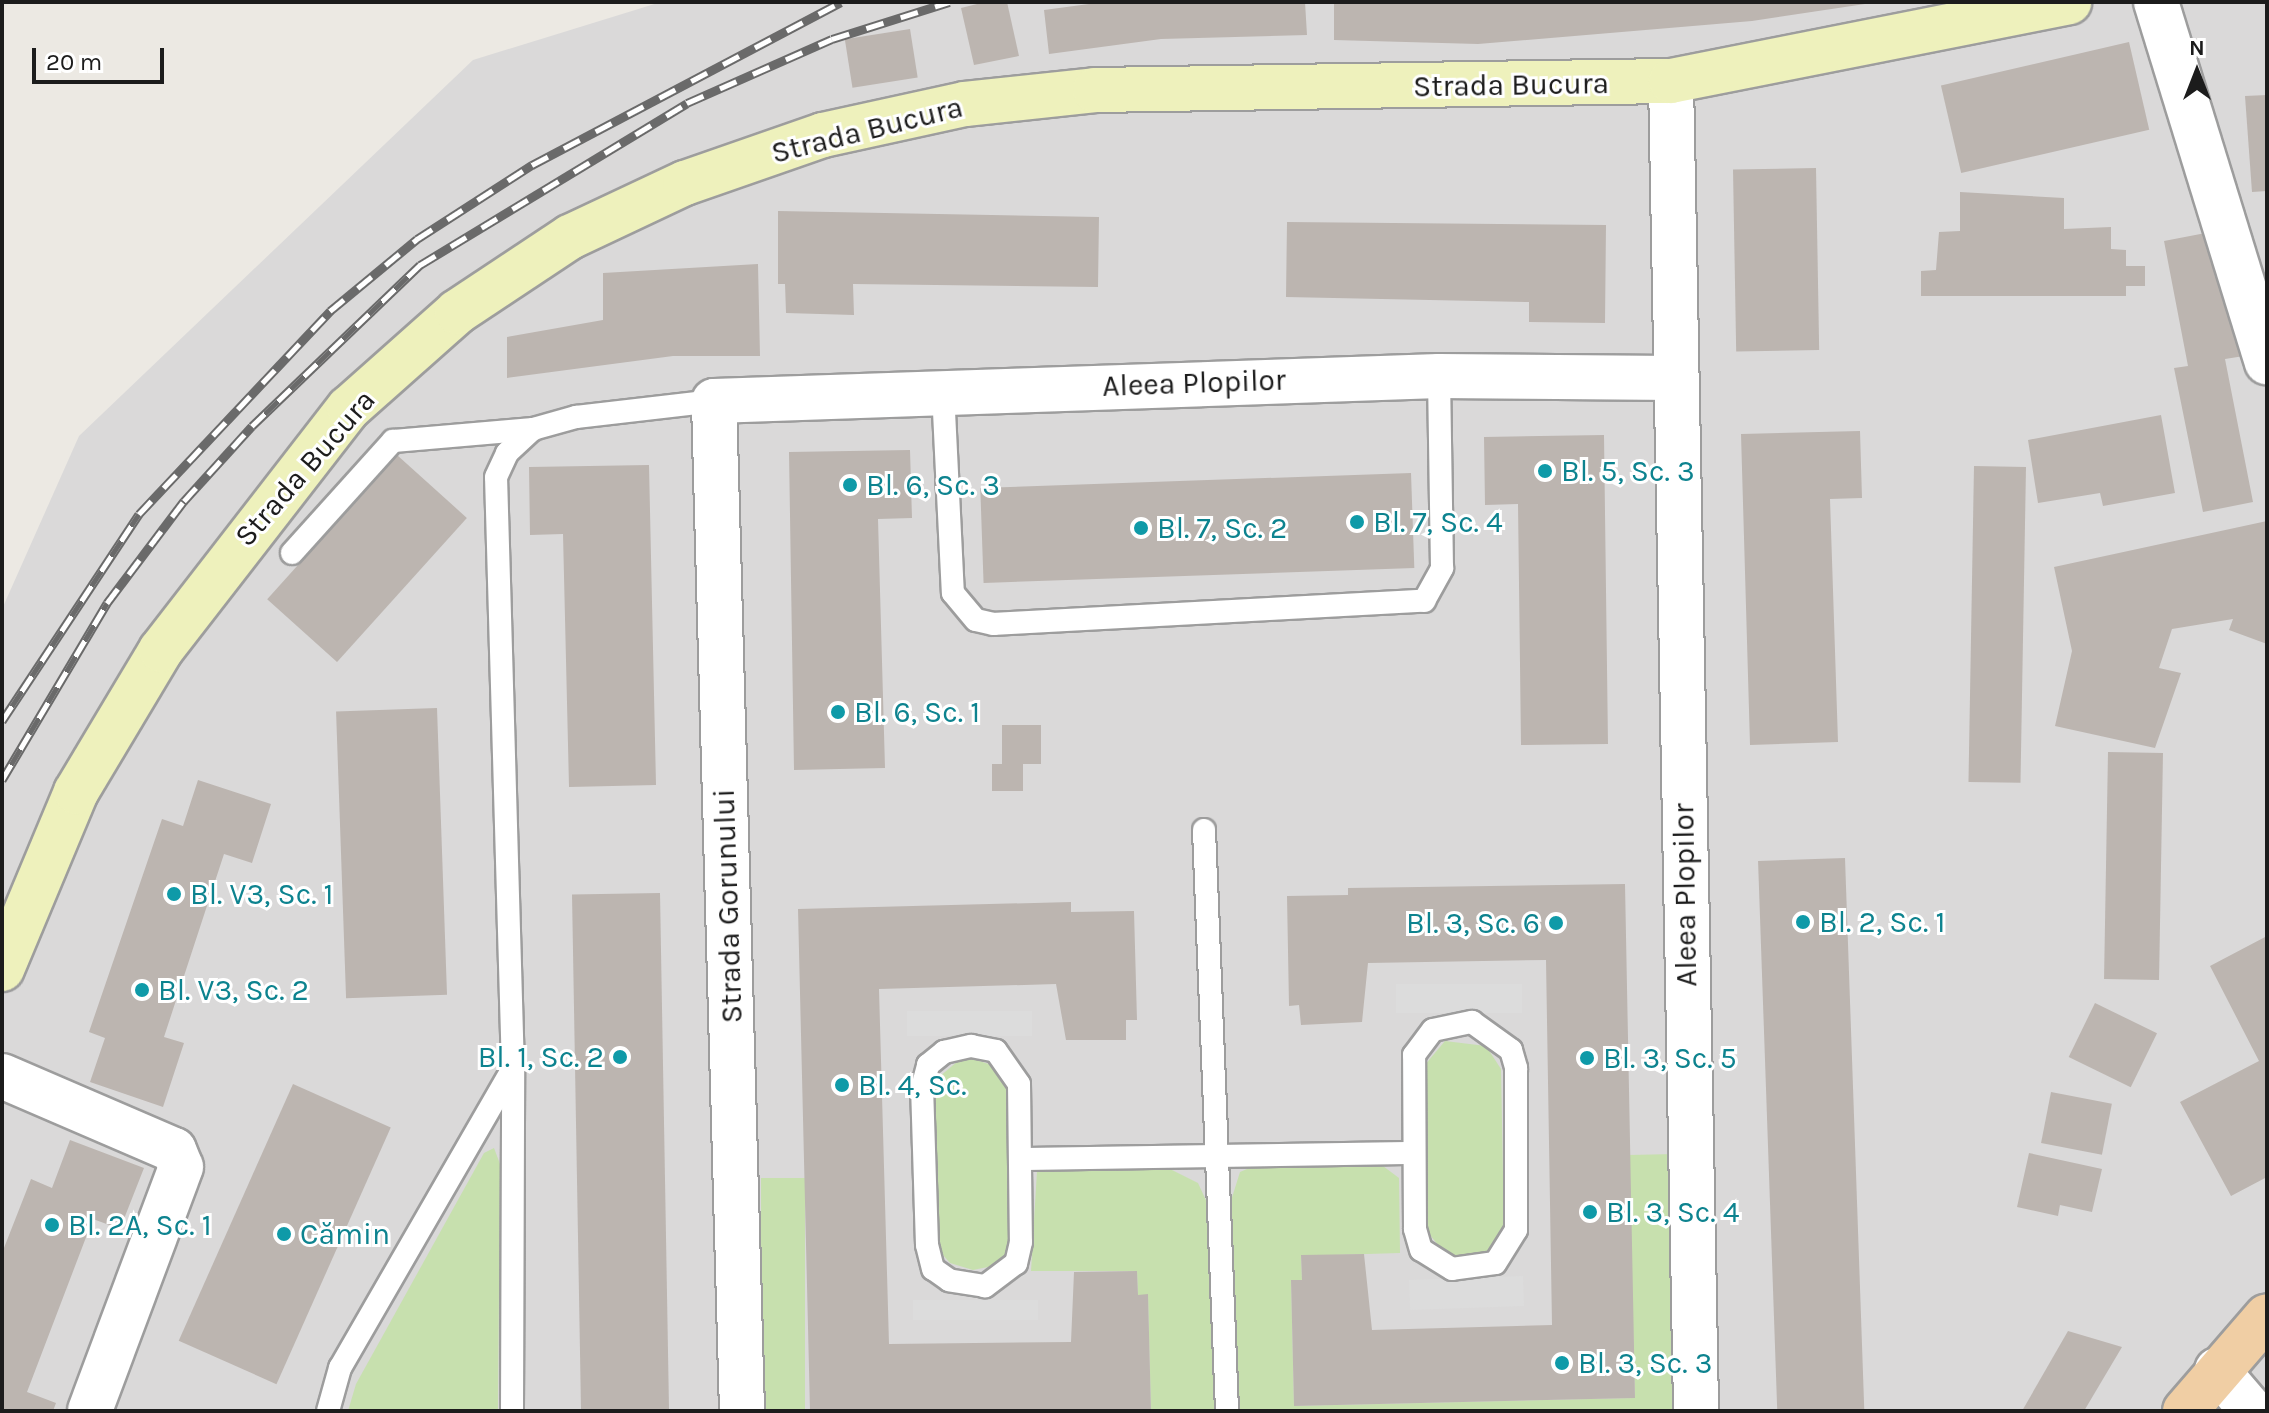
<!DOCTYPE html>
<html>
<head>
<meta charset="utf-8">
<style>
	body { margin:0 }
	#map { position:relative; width:2269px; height:1413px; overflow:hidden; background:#ece9e3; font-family:Karla,sans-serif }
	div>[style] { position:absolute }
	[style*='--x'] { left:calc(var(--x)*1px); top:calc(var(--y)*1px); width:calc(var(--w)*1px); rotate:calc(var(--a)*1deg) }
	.residential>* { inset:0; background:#dad9d9 }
	.grass>* { inset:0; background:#c7e0ae; transform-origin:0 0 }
	.parking>* { inset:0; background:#dcdcdc; transform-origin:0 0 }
	.building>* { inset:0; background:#bcb5b0; transform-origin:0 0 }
	.roads { filter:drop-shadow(2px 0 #9d9d9d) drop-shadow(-2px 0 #9d9d9d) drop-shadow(0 2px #9d9d9d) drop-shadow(0 -2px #9d9d9d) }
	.lane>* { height:22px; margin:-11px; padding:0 11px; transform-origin:11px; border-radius:11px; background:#fff }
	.street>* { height:44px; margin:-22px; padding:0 22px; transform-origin:22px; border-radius:22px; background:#fff }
	.secondary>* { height:44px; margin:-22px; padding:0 22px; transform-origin:22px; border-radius:22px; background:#eef1bc }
	.primary>* { height:44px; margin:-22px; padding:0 22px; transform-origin:22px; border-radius:22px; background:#f0cea4 }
	.rail>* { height:9px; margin-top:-4.5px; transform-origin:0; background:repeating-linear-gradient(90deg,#fff 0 18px,#6a6a6a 0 36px); box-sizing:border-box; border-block:2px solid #6a6a6a }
	.dots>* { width:22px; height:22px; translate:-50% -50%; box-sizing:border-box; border:4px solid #fff; border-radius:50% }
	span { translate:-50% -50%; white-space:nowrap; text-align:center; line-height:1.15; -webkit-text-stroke:6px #fff; paint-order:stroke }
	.street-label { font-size:30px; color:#1c1c1c }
	.culture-label { font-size:30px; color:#0d838f }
	.left { translate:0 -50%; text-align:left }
	.right { translate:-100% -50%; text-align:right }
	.frame { position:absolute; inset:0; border:4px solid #1c1c1c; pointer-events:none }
	.north { position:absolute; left:2157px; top:32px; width:80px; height:80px; -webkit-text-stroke:6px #fff; paint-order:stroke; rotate:0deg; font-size:22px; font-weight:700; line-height:32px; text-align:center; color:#1c1c1c }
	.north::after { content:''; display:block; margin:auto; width:28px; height:36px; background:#1c1c1c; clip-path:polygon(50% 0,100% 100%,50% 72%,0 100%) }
	.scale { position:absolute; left:32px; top:48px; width:132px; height:36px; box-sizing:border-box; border:4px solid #1c1c1c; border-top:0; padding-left:10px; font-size:24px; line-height:28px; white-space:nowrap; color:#1c1c1c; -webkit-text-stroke:6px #fff; paint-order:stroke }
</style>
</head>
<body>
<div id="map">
	<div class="residential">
		<div style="clip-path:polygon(661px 2px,2267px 2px,2267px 1411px,2px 1411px,2px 609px,79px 436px,473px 60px)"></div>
	</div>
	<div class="grass">
		<div style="clip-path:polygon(1445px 1041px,1486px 1046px,1501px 1069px,1504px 1229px,1492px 1249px,1469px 1258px,1446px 1255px,1426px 1230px,1424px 1066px)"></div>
		<div style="clip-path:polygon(964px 1056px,998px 1067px,1011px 1088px,1012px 1250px,993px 1266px,973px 1270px,950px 1263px,936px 1247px,933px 1082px)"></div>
		<div style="clip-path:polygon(494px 1148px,500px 1164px,498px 1411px,348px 1411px,356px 1384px,484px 1153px)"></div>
		<div style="clip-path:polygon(1676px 1154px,1677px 1411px,1237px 1411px,1229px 1207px,1240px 1172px,1261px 1163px,1379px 1163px,1399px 1178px,1400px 1253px,1301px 1256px,1302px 1280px,1291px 1280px,1294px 1406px,1635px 1398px,1628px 1155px)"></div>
		<div style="clip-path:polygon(1162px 1165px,1198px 1183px,1210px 1209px,1218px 1411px,1151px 1411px,1148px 1295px,1138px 1295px,1137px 1271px,1031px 1271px,1037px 1171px)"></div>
		<div style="left:761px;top:1178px;width:44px;height:233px"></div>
	</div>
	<div class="parking">
		<div style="left:1522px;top:984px;width:29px;height:126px;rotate:90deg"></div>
		<div style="left:1032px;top:1011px;width:25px;height:125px;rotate:90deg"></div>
		<div style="left:1523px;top:1276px;width:30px;height:114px;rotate:88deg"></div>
		<div style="left:1038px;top:1300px;width:20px;height:125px;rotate:90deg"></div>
	</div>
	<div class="building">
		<div style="clip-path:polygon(985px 2px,1007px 2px,1019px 56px,974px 65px,961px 8px)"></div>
		<div style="clip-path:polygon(1104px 2px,1305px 2px,1307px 35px,1161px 39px,1049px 54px,1044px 10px)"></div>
		<div style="clip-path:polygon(1334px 2px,1865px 2px,1865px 4px,1752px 21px,1478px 44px,1334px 40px)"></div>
		<div style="left:910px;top:29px;width:49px;height:66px;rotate:81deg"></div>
		<div style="left:2129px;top:42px;width:90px;height:193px;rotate:77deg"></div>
		<div style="clip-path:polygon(2267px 95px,2267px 191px,2252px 192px,2245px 96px)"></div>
		<div style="left:1816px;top:168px;width:182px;height:83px;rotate:89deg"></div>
		<div style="clip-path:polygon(1960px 192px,2064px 198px,2064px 229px,2111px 227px,2111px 249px,2126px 250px,2126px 266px,2145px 266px,2145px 286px,2126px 286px,2126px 296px,1921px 296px,1921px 271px,1936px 270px,1939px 232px,1960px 231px)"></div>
		<div style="clip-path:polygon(778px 211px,1099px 217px,1098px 287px,853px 284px,854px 315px,786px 313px,785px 284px,778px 284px)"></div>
		<div style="clip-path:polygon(1287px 222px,1606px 225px,1605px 323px,1529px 322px,1529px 302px,1286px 297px)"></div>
		<div style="clip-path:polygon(2216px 231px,2244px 356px,2225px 359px,2253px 502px,2203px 512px,2174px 368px,2188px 366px,2164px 241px)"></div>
		<div style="clip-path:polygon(758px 264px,760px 356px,673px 356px,507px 378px,507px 337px,603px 320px,603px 273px)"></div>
		<div style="clip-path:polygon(2161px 415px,2175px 493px,2103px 506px,2100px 493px,2038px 503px,2028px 440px)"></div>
		<div style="clip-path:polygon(1860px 431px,1862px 498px,1830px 499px,1838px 742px,1750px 745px,1741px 434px)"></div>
		<div style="clip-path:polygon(1604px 435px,1608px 744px,1521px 745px,1518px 504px,1485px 505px,1484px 437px)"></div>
		<div style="clip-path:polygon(910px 450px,912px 518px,878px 519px,885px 768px,794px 770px,789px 452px)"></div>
		<div style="left:397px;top:455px;width:94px;height:194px;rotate:42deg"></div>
		<div style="clip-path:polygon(649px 465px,656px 785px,569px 787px,563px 534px,530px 535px,529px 467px)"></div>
		<div style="left:1974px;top:466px;width:52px;height:316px;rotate:1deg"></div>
		<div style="left:1411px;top:473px;width:95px;height:431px;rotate:88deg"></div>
		<div style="clip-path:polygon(2267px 521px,2267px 644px,2229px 630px,2233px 619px,2172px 629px,2159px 668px,2181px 673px,2155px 748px,2055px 726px,2072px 651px,2054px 567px)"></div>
		<div style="left:437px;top:708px;width:287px;height:101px;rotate:88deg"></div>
		<div style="clip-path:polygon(1002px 725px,1041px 725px,1041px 764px,1023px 764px,1023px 791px,992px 791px,992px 764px,1002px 764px)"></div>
		<div style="left:2108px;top:752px;width:55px;height:227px;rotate:1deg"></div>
		<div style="clip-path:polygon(198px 780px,271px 804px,252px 863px,224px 854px,164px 1037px,184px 1043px,163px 1107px,90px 1082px,105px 1038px,89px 1032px,162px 819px,183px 826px)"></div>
		<div style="left:1845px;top:858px;width:553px;height:87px;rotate:88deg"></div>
		<div style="clip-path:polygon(1625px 884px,1635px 1398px,1294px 1406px,1291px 1280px,1302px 1280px,1301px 1255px,1364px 1254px,1372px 1330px,1552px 1325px,1546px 960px,1368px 963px,1362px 1022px,1301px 1025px,1299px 1005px,1289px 1006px,1287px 896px,1348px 895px,1348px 888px)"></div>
		<div style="left:660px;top:893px;width:518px;height:88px;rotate:89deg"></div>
		<div style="clip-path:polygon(1071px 902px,1071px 912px,1134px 911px,1137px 1020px,1126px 1020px,1126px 1040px,1066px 1040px,1056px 984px,879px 989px,889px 1344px,1071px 1342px,1074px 1272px,1137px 1271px,1138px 1295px,1148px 1294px,1151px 1411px,810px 1411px,798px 909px)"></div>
		<div style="clip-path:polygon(2267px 936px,2267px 1177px,2231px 1196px,2180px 1102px,2259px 1061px,2210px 966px)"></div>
		<div style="left:2095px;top:1003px;width:69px;height:60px;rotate:26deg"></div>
		<div style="left:293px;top:1084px;width:107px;height:281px;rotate:24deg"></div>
		<div style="left:2051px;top:1092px;width:62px;height:52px;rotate:11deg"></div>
		<div style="clip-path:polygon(70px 1140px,144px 1168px,120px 1229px,93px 1219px,27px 1392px,56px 1403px,53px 1411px,2px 1411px,2px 1253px,31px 1179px,52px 1188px)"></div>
		<div style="clip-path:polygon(2029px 1153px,2102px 1169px,2092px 1212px,2060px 1205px,2058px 1216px,2017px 1207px)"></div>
		<div style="clip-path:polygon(2068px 1331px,2122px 1347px,2084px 1411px,2022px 1411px)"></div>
	</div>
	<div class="roads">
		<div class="lane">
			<div style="--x:943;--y:391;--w:202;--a:87.2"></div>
			<div style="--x:953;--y:593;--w:35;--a:50"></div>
			<div style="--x:976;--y:620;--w:18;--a:13"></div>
			<div style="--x:994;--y:624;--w:431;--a:-3.1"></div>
			<div style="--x:1424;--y:601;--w:38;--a:-61"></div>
			<div style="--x:1442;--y:568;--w:192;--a:-90.9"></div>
			<div style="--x:292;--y:553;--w:151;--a:-48"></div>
			<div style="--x:393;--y:441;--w:141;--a:-4.9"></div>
			<div style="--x:1204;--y:830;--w:581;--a:87.73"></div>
			<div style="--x:1472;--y:1022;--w:48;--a:35.7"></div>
			<div style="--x:1511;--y:1050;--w:19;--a:74"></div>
			<div style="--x:1516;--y:1068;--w:162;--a:90"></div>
			<div style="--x:1516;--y:1230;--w:39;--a:122"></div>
			<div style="--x:1495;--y:1263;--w:43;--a:172.1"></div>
			<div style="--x:1452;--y:1269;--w:36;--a:-148"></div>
			<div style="--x:1421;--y:1250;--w:22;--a:-106"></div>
			<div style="--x:1415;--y:1229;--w:174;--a:-90.3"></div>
			<div style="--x:1414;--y:1055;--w:31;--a:-53"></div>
			<div style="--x:1433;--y:1030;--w:40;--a:-12"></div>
			<div style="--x:971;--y:1046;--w:25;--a:11"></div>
			<div style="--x:996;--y:1051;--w:40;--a:55.1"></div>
			<div style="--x:1019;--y:1084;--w:158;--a:89.3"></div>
			<div style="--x:1021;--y:1242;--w:22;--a:103"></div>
			<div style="--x:1016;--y:1263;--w:39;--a:143"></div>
			<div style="--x:985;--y:1286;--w:36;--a:-171"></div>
			<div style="--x:949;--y:1280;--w:19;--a:-145"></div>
			<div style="--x:933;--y:1269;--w:25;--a:-104"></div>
			<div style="--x:927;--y:1245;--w:157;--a:-91.8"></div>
			<div style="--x:922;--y:1088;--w:24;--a:-75"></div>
			<div style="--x:928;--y:1065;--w:21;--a:-39"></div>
			<div style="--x:944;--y:1052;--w:28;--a:-13"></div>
			<div style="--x:1021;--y:1159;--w:391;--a:-0.9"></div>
			<div style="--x:328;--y:1411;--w:45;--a:-74.4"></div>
			<div style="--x:340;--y:1368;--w:342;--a:-60"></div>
			<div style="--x:512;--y:1411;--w:341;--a:-89.8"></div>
			<div style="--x:513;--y:1070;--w:593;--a:-91.64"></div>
			<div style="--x:496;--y:477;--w:26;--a:-65"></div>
			<div style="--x:507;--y:453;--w:35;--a:-43"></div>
			<div style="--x:533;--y:429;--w:45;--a:-15.6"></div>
			<div style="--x:576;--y:417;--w:139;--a:-6.6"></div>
		</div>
		<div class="street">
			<div style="--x:2156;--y:2;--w:377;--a:72.9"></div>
			<div style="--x:1671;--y:81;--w:1330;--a:88.92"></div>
			<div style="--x:2;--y:1076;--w:187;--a:23.3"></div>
			<div style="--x:174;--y:1150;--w:18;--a:68"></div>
			<div style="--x:181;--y:1167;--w:260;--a:110.5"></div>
			<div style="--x:2217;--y:1370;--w:54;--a:49.5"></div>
			<div style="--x:742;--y:1411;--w:1010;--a:-91.59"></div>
			<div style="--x:714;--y:401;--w:725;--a:-1.97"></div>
			<div style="--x:1439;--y:376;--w:235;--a:0.5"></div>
		</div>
		<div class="secondary">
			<div style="--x:2;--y:969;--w:192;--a:-67.3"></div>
			<div style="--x:76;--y:792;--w:165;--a:-59.1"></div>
			<div style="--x:161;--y:650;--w:306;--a:-52.2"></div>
			<div style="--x:349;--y:408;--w:144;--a:-41.6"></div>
			<div style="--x:457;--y:312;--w:136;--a:-33.6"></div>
			<div style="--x:570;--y:237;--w:127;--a:-25.2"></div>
			<div style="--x:685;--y:183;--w:146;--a:-19.2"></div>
			<div style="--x:823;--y:135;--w:145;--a:-12.3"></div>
			<div style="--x:965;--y:104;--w:131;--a:-6.1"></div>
			<div style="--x:1095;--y:90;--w:576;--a:-0.9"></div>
			<div style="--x:1671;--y:81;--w:406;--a:-11.2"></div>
		</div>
		<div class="primary">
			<div style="--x:2185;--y:1411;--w:125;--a:-49.2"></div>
		</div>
	</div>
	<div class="rail">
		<div style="--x:2;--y:721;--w:248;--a:-56.5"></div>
		<div style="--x:139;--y:514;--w:279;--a:-46.7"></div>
		<div style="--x:330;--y:311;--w:113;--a:-39.6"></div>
		<div style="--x:417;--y:239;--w:137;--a:-32.8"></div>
		<div style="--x:532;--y:165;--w:349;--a:-27.8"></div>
		<div style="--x:2;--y:780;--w:206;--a:-59.3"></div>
		<div style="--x:107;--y:603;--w:128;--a:-53"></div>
		<div style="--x:184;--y:501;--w:101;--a:-47.8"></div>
		<div style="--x:252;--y:426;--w:233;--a:-43.8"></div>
		<div style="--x:420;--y:265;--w:312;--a:-31.2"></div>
		<div style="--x:687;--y:103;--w:158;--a:-23.8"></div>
		<div style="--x:832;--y:39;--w:123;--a:-17.5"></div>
	</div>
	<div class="dots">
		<div style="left:1545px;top:471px;background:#0f9aa8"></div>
		<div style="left:850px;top:485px;background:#0f9aa8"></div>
		<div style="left:1357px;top:522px;background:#0f9aa8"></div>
		<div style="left:1141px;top:528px;background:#0f9aa8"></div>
		<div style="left:838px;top:712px;background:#0f9aa8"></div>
		<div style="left:174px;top:894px;background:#0f9aa8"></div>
		<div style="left:1803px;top:922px;background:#0f9aa8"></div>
		<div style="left:1556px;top:923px;background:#0f9aa8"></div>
		<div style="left:142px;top:990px;background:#0f9aa8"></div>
		<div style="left:620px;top:1057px;background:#0f9aa8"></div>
		<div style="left:1587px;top:1058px;background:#0f9aa8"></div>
		<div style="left:842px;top:1085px;background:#0f9aa8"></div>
		<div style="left:1590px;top:1212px;background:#0f9aa8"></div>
		<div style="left:52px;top:1225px;background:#0f9aa8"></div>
		<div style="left:284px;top:1234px;background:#0f9aa8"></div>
		<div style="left:1562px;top:1363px;background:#0f9aa8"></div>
	</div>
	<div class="street-label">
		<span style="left:1511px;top:85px;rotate:-1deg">Strada Bucura</span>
		<span style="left:867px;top:130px;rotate:-14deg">Strada Bucura</span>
		<span style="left:1194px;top:383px;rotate:-2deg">Aleea Plopilor</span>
		<span style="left:305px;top:468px;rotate:-49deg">Strada Bucura</span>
		<span style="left:1685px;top:895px;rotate:-91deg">Aleea Plopilor</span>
		<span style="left:728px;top:906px;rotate:-92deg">Strada Gorunului</span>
	</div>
	<div class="culture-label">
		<span class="left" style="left:1561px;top:471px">Bl. 5, Sc. 3</span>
		<span class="left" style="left:866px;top:485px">Bl. 6, Sc. 3</span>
		<span class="left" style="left:1373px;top:522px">Bl. 7, Sc. 4</span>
		<span class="left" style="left:1157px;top:528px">Bl. 7, Sc. 2</span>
		<span class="left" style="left:854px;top:712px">Bl. 6, Sc. 1</span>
		<span class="left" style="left:190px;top:894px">Bl. V3, Sc. 1</span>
		<span class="left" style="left:1819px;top:922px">Bl. 2, Sc. 1</span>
		<span class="right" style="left:1540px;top:923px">Bl. 3, Sc. 6</span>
		<span class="left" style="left:158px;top:990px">Bl. V3, Sc. 2</span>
		<span class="right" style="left:604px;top:1057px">Bl. 1, Sc. 2</span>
		<span class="left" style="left:1603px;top:1058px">Bl. 3, Sc. 5</span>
		<span class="left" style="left:858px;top:1085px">Bl. 4, Sc.</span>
		<span class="left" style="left:1606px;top:1212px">Bl. 3, Sc. 4</span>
		<span class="left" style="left:68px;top:1225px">Bl. 2A, Sc. 1</span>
		<span class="left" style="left:300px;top:1234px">Cămin</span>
		<span class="left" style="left:1578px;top:1363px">Bl. 3, Sc. 3</span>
	</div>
	<div class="frame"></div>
	<div class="north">N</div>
	<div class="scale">20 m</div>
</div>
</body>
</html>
